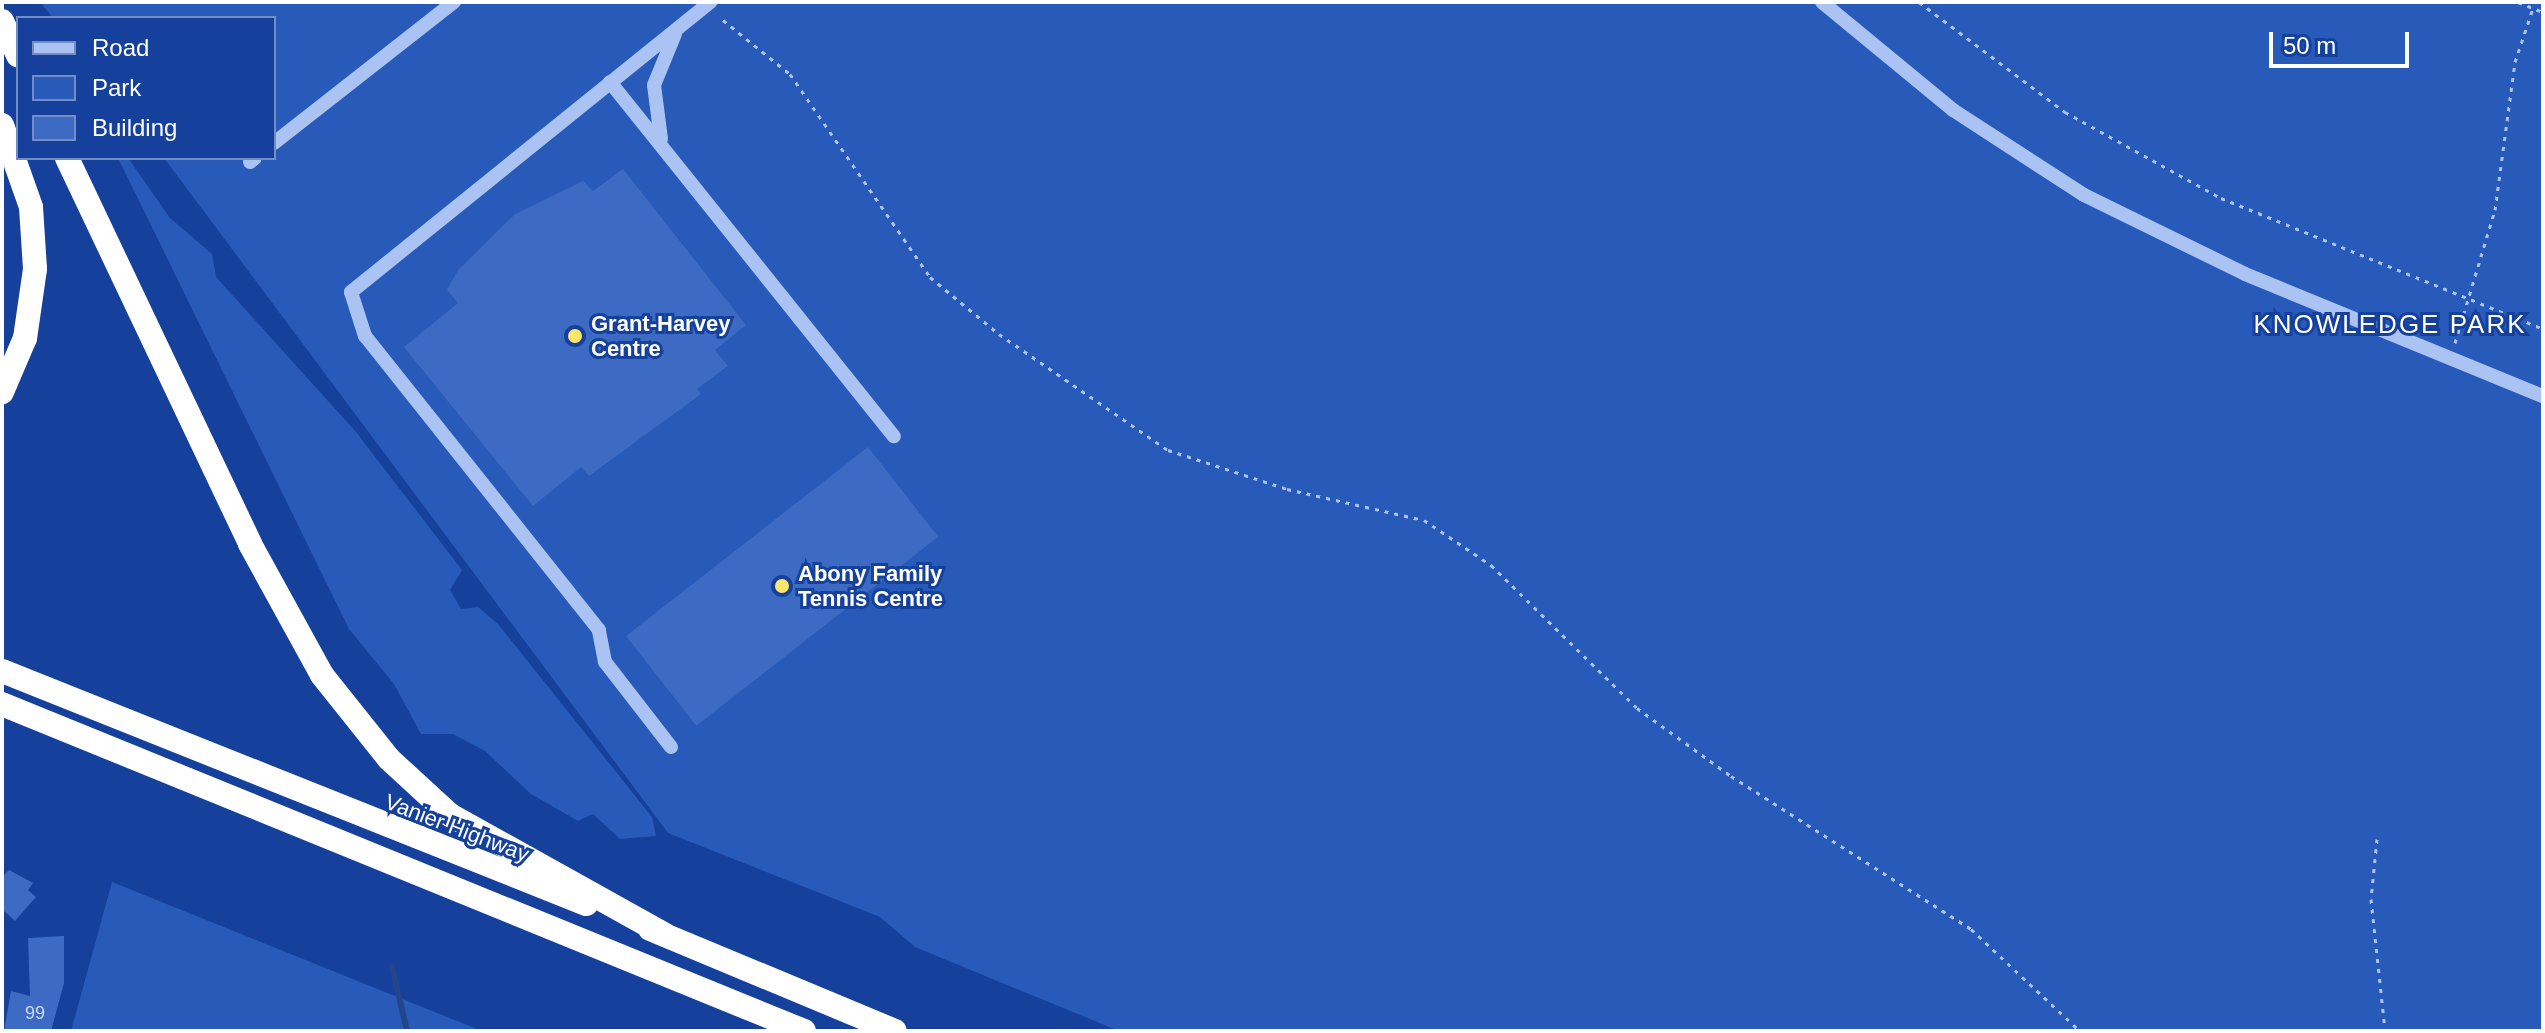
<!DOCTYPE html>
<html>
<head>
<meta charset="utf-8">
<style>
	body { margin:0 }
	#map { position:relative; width:2545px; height:1033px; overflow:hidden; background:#15419c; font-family:Helvetica,sans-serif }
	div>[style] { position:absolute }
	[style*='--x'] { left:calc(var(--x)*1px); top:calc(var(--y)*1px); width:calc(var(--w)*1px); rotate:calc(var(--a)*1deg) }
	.green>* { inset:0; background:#285aba }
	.stream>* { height:6px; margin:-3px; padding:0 3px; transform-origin:3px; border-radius:3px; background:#25458a }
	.building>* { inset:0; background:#3d6ac3; transform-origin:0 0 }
	.path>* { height:3px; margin-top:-1.5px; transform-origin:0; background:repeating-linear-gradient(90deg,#aac3f3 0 4px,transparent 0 10px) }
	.minor>* { height:14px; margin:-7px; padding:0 7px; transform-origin:7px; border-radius:7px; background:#aac3f3 }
	.highway>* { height:24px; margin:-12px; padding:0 12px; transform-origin:12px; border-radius:12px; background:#fff }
	.dots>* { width:22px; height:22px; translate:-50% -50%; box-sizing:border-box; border:4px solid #15419c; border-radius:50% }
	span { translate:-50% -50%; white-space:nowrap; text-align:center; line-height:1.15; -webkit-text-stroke:6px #15419c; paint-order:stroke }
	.number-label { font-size:18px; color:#cedaf0 }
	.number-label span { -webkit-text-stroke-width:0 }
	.poi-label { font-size:22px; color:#fff; font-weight:700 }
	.left { translate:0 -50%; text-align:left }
	.street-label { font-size:22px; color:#fff }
	.quarter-label { font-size:26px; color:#fff; letter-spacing:2px }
	.frame { position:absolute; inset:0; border:4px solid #fff; pointer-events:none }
	.legend { position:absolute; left:16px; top:16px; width:260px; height:144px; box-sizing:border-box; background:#15419c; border:2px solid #738dc4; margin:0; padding:10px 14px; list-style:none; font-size:24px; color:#fff }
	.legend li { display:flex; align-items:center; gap:16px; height:40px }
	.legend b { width:40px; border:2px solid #738dc4 }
	.scale { position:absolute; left:2269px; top:32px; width:140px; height:36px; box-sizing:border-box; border:4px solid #fff; border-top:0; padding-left:10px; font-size:24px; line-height:28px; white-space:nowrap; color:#fff; -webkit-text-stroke:6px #15419c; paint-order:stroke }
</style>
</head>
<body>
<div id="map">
	<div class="green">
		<div style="clip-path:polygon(40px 2px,2543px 2px,2543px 1031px,1119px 1031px,915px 947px,880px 917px,668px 833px,164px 158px,274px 158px,274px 18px,53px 18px)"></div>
		<div style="clip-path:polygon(118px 158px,128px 158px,170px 218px,212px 254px,216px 277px,356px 432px,462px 570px,450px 590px,461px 609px,478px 607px,498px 624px,652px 817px,656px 836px,620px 839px,593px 814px,578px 821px,531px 794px,485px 751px,453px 734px,421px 734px,394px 684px,349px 629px)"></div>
		<div style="clip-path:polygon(112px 882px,482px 1031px,71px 1031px)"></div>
	</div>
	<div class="stream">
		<div style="--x:392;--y:967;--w:66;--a:76.8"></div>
	</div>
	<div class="building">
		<div style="clip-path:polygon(623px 169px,746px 325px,715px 350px,728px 366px,697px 389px,701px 394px,589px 476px,581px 467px,533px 506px,404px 347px,458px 303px,447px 290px,458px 270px,515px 214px,583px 181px,593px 191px)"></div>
		<div style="left:868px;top:447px;width:114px;height:307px;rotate:52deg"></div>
		<div style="clip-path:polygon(9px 870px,33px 883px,28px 890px,36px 897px,15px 921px,2px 909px,2px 877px)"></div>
		<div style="clip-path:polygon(64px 936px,64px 983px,51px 1031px,4px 1031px,11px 991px,30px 996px,28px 938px)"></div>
	</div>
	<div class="path">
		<div style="--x:1919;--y:2;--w:183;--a:37"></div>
		<div style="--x:2065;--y:112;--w:178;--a:28.9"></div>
		<div style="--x:2221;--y:198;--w:348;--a:22.1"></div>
		<div style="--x:2518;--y:2;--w:27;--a:22"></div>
		<div style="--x:723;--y:20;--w:86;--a:38.9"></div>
		<div style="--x:790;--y:74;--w:247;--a:55.4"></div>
		<div style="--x:930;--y:277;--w:89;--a:39.6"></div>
		<div style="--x:999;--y:334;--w:205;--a:34.5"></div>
		<div style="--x:1168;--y:450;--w:125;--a:18.1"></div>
		<div style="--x:1287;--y:489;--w:140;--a:12.8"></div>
		<div style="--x:1424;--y:520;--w:81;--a:33.9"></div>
		<div style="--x:1491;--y:565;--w:204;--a:44.4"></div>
		<div style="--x:1637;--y:708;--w:116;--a:35.9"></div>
		<div style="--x:1731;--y:776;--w:285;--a:32.5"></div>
		<div style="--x:1971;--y:929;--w:149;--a:43.1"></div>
		<div style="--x:2455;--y:343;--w:139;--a:-73.3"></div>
		<div style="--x:2495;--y:210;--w:149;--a:-82.3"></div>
		<div style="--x:2515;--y:62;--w:57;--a:-71.6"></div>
		<div style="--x:2377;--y:839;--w:60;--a:95.7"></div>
		<div style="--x:2371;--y:899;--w:133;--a:83.9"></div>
	</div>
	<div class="minor">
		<div style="--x:1822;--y:2;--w:170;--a:39.5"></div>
		<div style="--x:1953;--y:110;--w:156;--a:33"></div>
		<div style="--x:2084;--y:195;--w:179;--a:26.1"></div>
		<div style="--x:2245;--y:274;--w:322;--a:22.3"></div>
		<div style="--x:610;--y:82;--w:454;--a:51.3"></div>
		<div style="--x:661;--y:139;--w:54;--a:-97.4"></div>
		<div style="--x:654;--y:85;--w:55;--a:-67.6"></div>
		<div style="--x:274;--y:143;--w:229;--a:-38.1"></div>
		<div style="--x:250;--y:162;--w:6;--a:-39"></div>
		<div style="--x:671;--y:747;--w:108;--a:-127.8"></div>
		<div style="--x:605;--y:662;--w:33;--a:-101"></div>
		<div style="--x:599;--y:630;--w:376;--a:-128.5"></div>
		<div style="--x:365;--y:336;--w:46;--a:-107.7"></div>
		<div style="--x:351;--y:292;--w:462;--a:-38.9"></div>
	</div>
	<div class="highway">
		<div style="--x:2;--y:21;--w:38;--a:65"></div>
		<div style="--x:2;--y:125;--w:87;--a:70.5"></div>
		<div style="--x:31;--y:207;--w:62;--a:86.3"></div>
		<div style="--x:35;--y:269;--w:70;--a:98.2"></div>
		<div style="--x:25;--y:338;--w:59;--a:113.1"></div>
		<div style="--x:67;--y:158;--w:427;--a:64.6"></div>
		<div style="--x:250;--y:544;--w:149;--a:61.2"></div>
		<div style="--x:322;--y:675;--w:107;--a:51.4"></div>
		<div style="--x:389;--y:759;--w:83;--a:42.6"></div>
		<div style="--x:450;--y:815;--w:245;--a:29.1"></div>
		<div style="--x:2;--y:671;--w:629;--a:21.75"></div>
		<div style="--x:2;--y:704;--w:866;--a:22.18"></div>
		<div style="--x:650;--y:929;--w:265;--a:22.6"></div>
	</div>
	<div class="dots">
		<div style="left:575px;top:336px;background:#ffe56c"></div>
		<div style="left:782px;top:586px;background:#ffe56c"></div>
	</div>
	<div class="number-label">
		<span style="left:35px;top:1013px">99</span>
	</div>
	<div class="poi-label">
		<span class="left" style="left:591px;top:336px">Grant-Harvey<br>Centre</span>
		<span class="left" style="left:798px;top:586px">Abony Family<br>Tennis Centre</span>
	</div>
	<div class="street-label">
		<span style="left:457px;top:828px;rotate:21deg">Vanier Highway</span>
	</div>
	<div class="quarter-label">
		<span style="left:2390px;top:325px">KNOWLEDGE PARK</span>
	</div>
	<div class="frame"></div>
	<ul class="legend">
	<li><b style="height:10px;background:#aac3f3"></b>Road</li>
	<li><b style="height:22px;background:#285aba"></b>Park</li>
	<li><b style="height:22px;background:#3d6ac3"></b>Building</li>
	</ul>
	<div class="scale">50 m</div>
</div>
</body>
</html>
